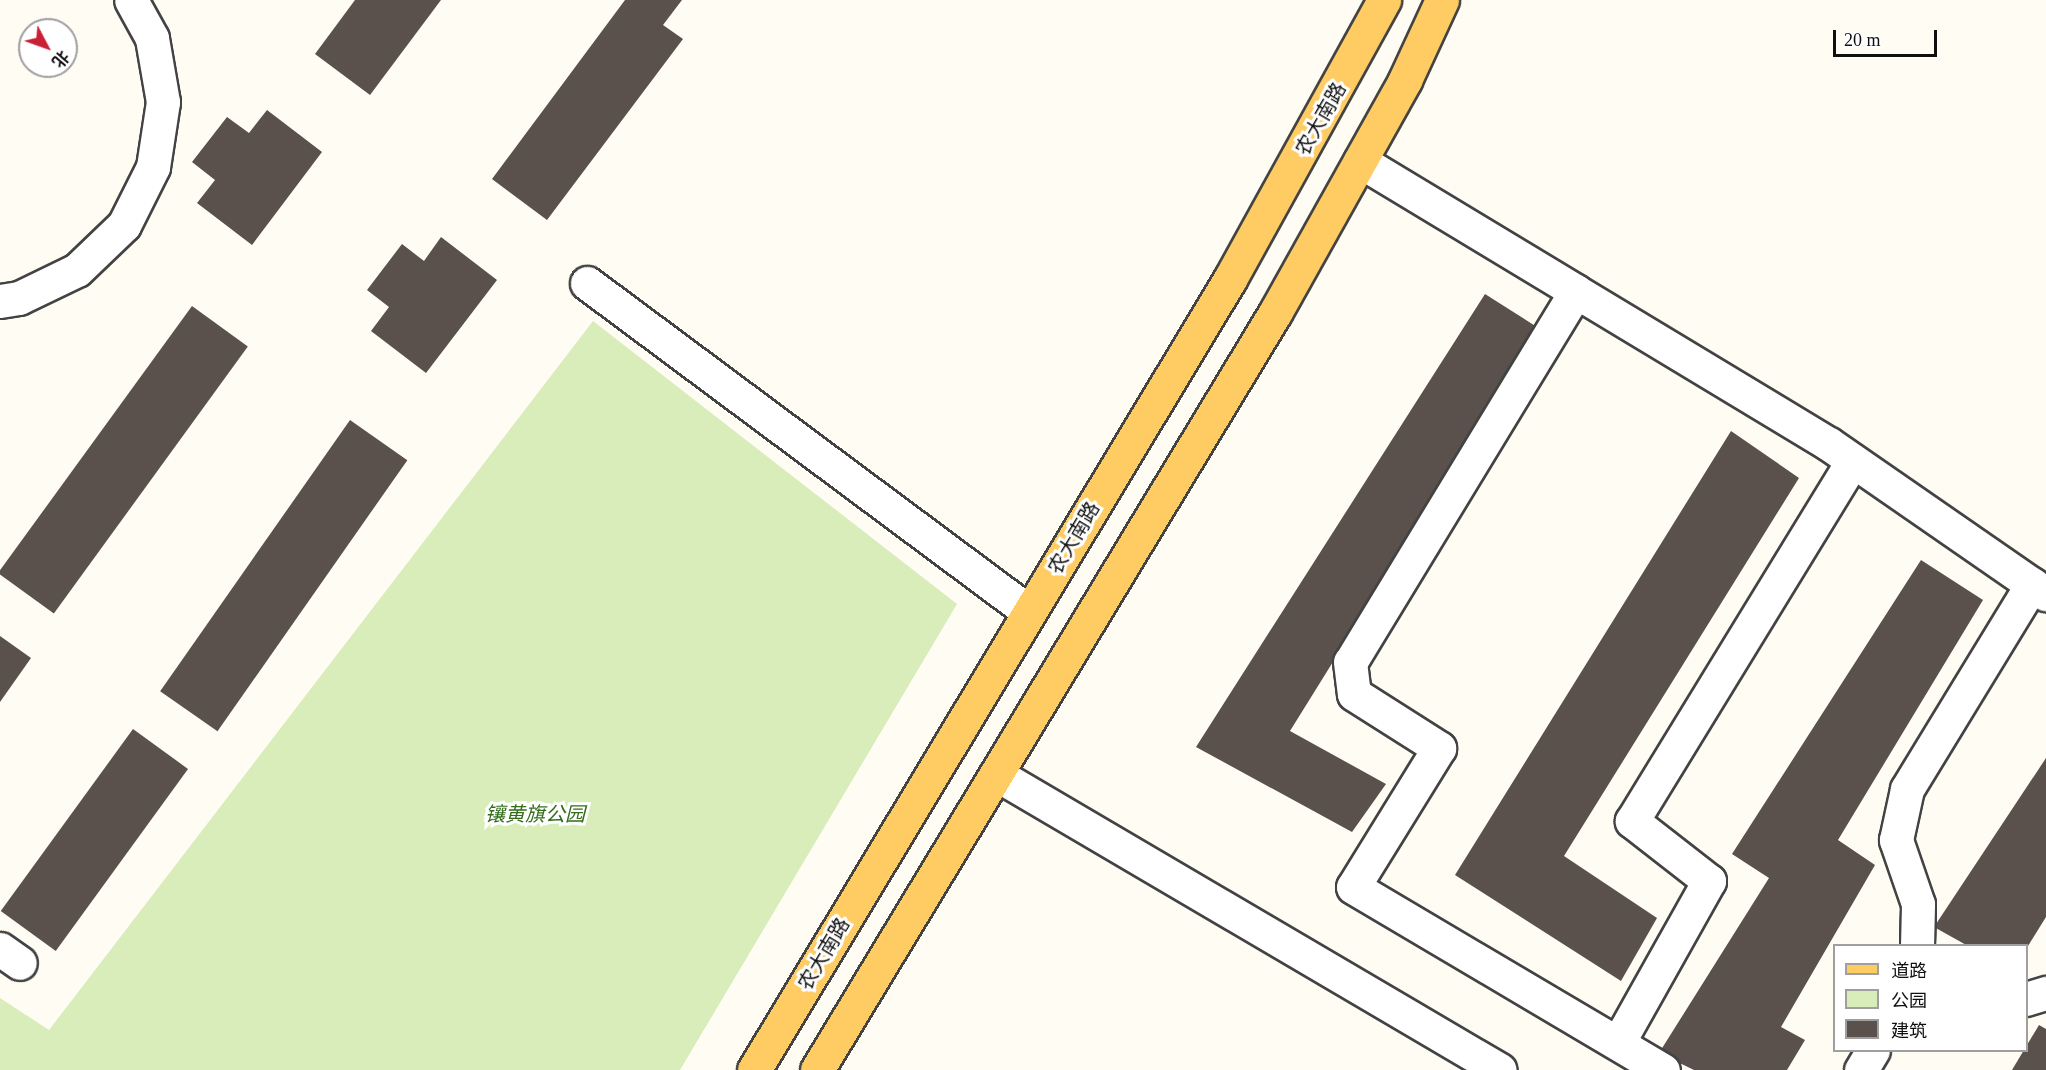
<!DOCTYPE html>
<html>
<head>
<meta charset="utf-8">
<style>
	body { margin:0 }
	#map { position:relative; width:2046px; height:1070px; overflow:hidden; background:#fffcf4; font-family:"Times New Roman","Noto Sans SC",serif }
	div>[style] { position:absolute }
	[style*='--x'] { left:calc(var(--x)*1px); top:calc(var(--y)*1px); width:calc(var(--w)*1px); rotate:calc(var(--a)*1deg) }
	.green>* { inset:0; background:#d9edba }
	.building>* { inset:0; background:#5a504c; transform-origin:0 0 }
	.roads { filter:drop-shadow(2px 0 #434343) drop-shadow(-2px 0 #434343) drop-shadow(0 2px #434343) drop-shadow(0 -2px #434343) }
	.minor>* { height:33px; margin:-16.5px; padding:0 16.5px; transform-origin:16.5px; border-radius:16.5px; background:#fff }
	.major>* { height:33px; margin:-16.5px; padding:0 16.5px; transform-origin:16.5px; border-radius:16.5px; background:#ffcc64 }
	span { translate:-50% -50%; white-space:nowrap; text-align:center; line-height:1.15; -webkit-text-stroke:6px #fff; paint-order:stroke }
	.street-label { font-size:20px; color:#101010 }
	.park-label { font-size:20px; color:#346d1c; font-style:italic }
	.legend { position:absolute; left:1833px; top:944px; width:195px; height:108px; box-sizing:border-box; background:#fff; border:2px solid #9f9f9f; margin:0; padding:8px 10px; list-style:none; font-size:18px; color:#101010 }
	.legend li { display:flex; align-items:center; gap:12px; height:30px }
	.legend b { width:30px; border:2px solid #9f9f9f }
	.north { position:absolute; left:18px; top:18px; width:60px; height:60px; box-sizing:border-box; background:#fff; border:2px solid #9f9f9f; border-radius:50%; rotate:131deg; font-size:16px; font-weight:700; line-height:24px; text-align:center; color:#101010 }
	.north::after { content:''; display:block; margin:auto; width:21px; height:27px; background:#c92036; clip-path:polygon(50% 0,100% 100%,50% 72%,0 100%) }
	.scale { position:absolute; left:1833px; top:30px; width:104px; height:27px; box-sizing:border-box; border:3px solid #101010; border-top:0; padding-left:8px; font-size:18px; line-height:21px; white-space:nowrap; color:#101010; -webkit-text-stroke:4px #fff; paint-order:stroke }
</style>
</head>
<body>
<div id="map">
	<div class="green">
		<div style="clip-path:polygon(593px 321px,957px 604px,680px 1070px,0 1070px,0 998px,49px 1030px)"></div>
	</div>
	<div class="building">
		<div style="clip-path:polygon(355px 0,441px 0,370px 95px,315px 54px)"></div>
		<div style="clip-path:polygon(625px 0,682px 0,663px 25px,683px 39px,547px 220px,492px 179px)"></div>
		<div style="clip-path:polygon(267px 110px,322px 152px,252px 245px,197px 203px,215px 180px,192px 162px,227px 117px,249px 133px)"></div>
		<div style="clip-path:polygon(441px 237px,497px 280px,426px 373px,371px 331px,389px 307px,367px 290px,402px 244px,424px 261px)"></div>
		<div style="clip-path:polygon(1485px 294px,1540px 329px,1290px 731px,1386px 784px,1352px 832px,1196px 747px)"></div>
		<div style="left:192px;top:306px;width:69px;height:330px;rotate:36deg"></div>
		<div style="left:350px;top:420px;width:70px;height:331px;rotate:35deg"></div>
		<div style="clip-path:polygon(1731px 431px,1799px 478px,1564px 856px,1657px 918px,1621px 981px,1455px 875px)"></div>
		<div style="clip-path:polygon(1921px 560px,1983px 600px,1838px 840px,1875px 865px,1781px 1027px,1805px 1040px,1787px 1070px,1694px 1070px,1659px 1053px,1769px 878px,1732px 854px)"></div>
		<div style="clip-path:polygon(0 636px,31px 658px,0 702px)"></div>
		<div style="left:133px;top:729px;width:68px;height:225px;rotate:36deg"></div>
		<div style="clip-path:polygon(2046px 758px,2046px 917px,2028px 946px,1968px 946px,1934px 927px)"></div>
		<div style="clip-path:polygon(2039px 1025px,2046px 1029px,2046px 1070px,2012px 1070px)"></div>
	</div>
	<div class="roads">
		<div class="minor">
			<div style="--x:1360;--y:161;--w:548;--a:31.11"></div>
			<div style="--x:1829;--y:444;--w:264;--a:34.7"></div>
			<div style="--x:587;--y:283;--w:551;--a:36.66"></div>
			<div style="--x:1576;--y:291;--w:434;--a:121.3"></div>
			<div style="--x:1350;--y:662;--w:32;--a:83"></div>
			<div style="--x:1354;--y:694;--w:101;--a:32.4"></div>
			<div style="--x:1439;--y:748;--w:163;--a:121.7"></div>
			<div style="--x:1353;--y:887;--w:360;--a:30.6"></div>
			<div style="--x:0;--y:301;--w:19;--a:-9"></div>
			<div style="--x:19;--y:298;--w:64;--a:-25.8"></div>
			<div style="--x:77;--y:270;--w:65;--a:-43.8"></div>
			<div style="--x:124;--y:225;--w:65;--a:-63.4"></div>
			<div style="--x:153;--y:167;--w:66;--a:-81.3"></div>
			<div style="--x:163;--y:102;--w:65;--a:-99.8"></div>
			<div style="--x:152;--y:38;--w:43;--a:-118.9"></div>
			<div style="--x:996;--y:774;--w:584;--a:30.43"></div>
			<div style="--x:1917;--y:946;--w:42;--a:-88.6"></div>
			<div style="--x:1918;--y:904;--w:68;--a:-109"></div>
			<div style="--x:1896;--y:840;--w:52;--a:-77.8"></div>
			<div style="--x:1907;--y:789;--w:240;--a:-58.6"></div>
			<div style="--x:0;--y:949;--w:24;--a:35"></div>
			<div style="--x:2026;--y:999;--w:21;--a:-17"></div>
			<div style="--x:1618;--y:1043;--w:186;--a:-60.7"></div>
			<div style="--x:1709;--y:881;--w:98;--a:-142.1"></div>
			<div style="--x:1632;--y:821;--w:422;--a:-58.5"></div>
			<div style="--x:1861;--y:1070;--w:23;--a:-59"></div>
		</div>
		<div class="major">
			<div style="--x:754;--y:1070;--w:923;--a:-58.96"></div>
			<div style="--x:1230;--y:279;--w:319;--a:-61.1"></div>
			<div style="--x:817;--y:1070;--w:885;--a:-58.83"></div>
			<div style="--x:1275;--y:313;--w:267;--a:-60.8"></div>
			<div style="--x:1405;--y:80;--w:88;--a:-65.2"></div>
		</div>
	</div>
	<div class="street-label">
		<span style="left:1321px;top:119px;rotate:-60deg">农大南路</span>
		<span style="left:1074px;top:538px;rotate:-59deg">农大南路</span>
		<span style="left:824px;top:954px;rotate:-59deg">农大南路</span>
	</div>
	<div class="park-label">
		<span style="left:535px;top:814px">镶黄旗公园</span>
	</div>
	<ul class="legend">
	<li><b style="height:8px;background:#ffcc64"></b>道路</li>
	<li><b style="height:16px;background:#d9edba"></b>公园</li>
	<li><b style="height:16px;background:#5a504c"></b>建筑</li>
	</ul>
	<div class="north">北</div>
	<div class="scale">20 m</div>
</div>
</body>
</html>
